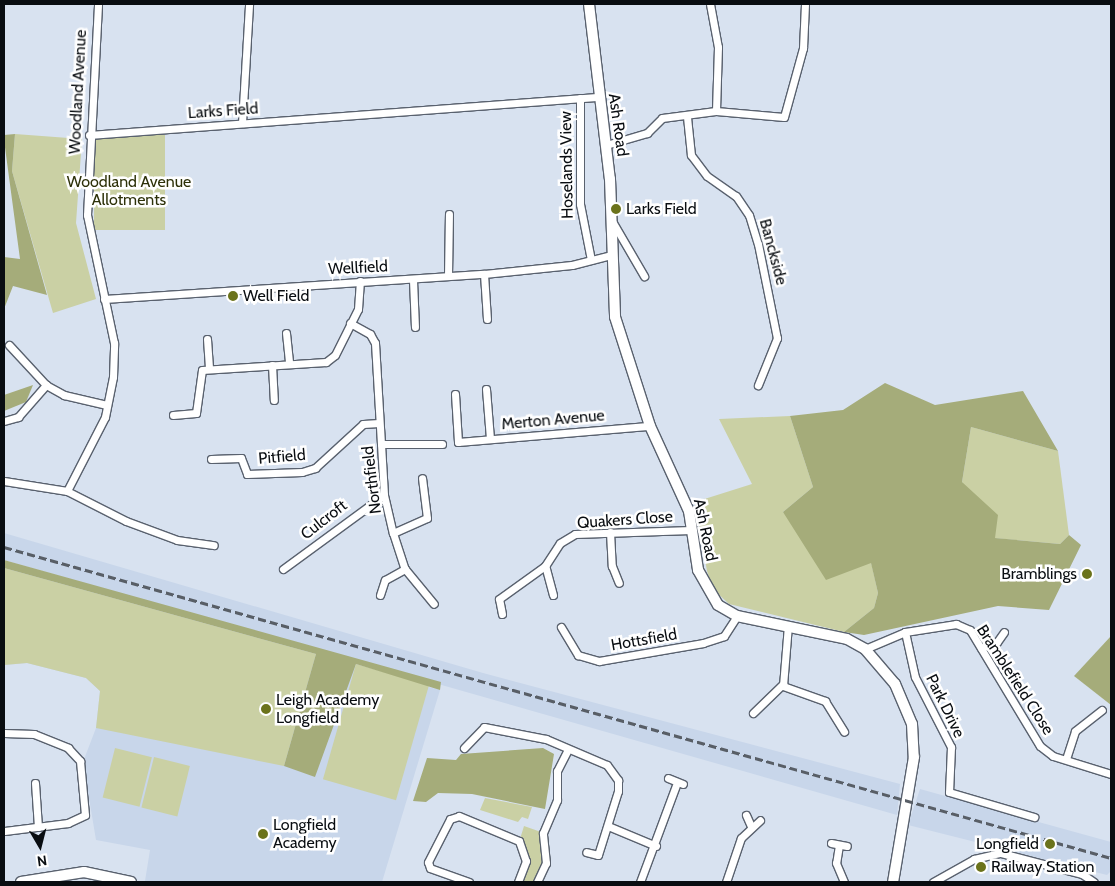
<!DOCTYPE html>
<html>
<head>
<meta charset="utf-8">
<style>
	body { margin:0 }
	#map { position:relative; width:1115px; height:886px; overflow:hidden; background:#d8e2f0; font-family:Cabin,sans-serif }
	div>[style] { position:absolute }
	[style*='--x'] { left:calc(var(--x)*1px); top:calc(var(--y)*1px); width:calc(var(--w)*1px); rotate:calc(var(--a)*1deg) }
	.built>* { inset:0; background:#c8d6ea }
	.green>* { inset:0; background:#cad0a4; transform-origin:0 0 }
	.forest>* { inset:0; background:#a5ac7a }
	.roads { filter:drop-shadow(1px 0 #59616e) drop-shadow(-1px 0 #59616e) drop-shadow(0 1px #59616e) drop-shadow(0 -1px #59616e) }
	.street>* { height:7px; margin:-3.5px; padding:0 3.5px; transform-origin:3.5px; border-radius:3.5px; background:#fff }
	.secondary>* { height:10px; margin:-5px; padding:0 5px; transform-origin:5px; border-radius:5px; background:#fff }
	.rail>* { height:2.5px; margin-top:-1.25px; transform-origin:0; background:repeating-linear-gradient(90deg,#585e66 0 8px,transparent 0 12px) }
	.dots>* { width:14px; height:14px; translate:-50% -50%; box-sizing:border-box; border:2px solid #fff; border-radius:50% }
	span { translate:-50% -50%; white-space:nowrap; text-align:center; line-height:1.15; -webkit-text-stroke:5px #fff; paint-order:stroke }
	.street-label { font-size:16px; color:#090d11 }
	.park-label { font-size:16px; color:#2d3109 }
	.poi-label { font-size:16px; color:#090d11 }
	.left { translate:0 -50%; text-align:left }
	.right { translate:-100% -50%; text-align:right }
	.frame { position:absolute; inset:0; border:5px solid #090d11; pointer-events:none }
	.north { position:absolute; left:15px; top:821px; width:50px; height:50px; -webkit-text-stroke:4px #fff; paint-order:stroke; rotate:172deg; font-size:14px; font-weight:700; line-height:20px; text-align:center; color:#090d11 }
	.north::after { content:''; display:block; margin:auto; width:18px; height:22px; background:#090d11; clip-path:polygon(50% 0,100% 100%,50% 72%,0 100%) }
</style>
</head>
<body>
<div id="map">
	<div class="built">
		<div style="clip-path:polygon(4px 533px,483px 673px,900px 784px,897px 815px,4px 560px)"></div>
		<div style="clip-path:polygon(4px 569px,440px 690px,382px 882px,145px 881px,150px 850px,96px 840px,83px 762px,96px 728px,100px 691px,86px 678px,27px 663px,4px 665px)"></div>
		<div style="clip-path:polygon(920px 789px,1111px 842px,1111px 871px,1107px 875px,908px 825px)"></div>
	</div>
	<div class="green">
		<div style="clip-path:polygon(15px 134px,82px 139px,76px 223px,96px 299px,53px 313px,12px 171px)"></div>
		<div style="left:165px;top:135px;width:95px;height:71px;rotate:90deg"></div>
		<div style="clip-path:polygon(790px 416px,813px 487px,783px 512px,871px 562px,878px 593px,874px 608px,844px 632px,729px 604px,713px 589px,707px 571px,695px 502px,752px 484px,719px 419px)"></div>
		<div style="clip-path:polygon(971px 427px,1058px 451px,1069px 535px,1060px 544px,994px 538px,962px 482px)"></div>
		<div style="clip-path:polygon(4px 568px,316px 654px,284px 766px,96px 728px,100px 691px,86px 678px,27px 663px,4px 665px)"></div>
		<div style="left:356px;top:664px;width:76px;height:120px;rotate:16deg"></div>
		<div style="left:115px;top:748px;width:38px;height:51px;rotate:14deg"></div>
		<div style="left:154px;top:757px;width:37px;height:52px;rotate:14deg"></div>
		<div style="clip-path:polygon(485px 798px,532px 807px,528px 819px,522px 817px,518px 822px,480px 810px)"></div>
		<div style="clip-path:polygon(524px 826px,541px 832px,543px 861px,534px 882px,520px 882px,527px 866px,520px 839px)"></div>
	</div>
	<div class="forest">
		<div style="clip-path:polygon(15px 134px,12px 171px,47px 295px,13px 286px,4px 309px,4px 257px,20px 259px,4px 140px,4px 135px)"></div>
		<div style="clip-path:polygon(885px 383px,935px 405px,1023px 391px,1058px 451px,971px 427px,962px 482px,998px 515px,995px 538px,1060px 544px,1069px 535px,1081px 545px,1049px 610px,998px 606px,864px 635px,844px 632px,874px 608px,878px 593px,871px 563px,826px 580px,783px 512px,813px 487px,790px 416px,843px 410px)"></div>
		<div style="clip-path:polygon(33px 385px,26px 402px,4px 411px,4px 395px)"></div>
		<div style="clip-path:polygon(4px 560px,441px 682px,440px 690px,356px 664px,315px 777px,284px 766px,316px 654px,4px 568px)"></div>
		<div style="clip-path:polygon(1111px 636px,1111px 705px,1074px 676px)"></div>
		<div style="clip-path:polygon(543px 748px,554px 754px,545px 809px,472px 794px,438px 793px,426px 802px,413px 801px,427px 758px,456px 760px,461px 754px)"></div>
	</div>
	<div class="roads">
		<div class="street">
			<div style="--x:710;--y:4;--w:44;--a:79.5"></div>
			<div style="--x:718;--y:47;--w:64;--a:91.8"></div>
			<div style="--x:580;--y:98;--w:106;--a:90"></div>
			<div style="--x:580;--y:204;--w:57;--a:78.9"></div>
			<div style="--x:687;--y:117;--w:38;--a:84"></div>
			<div style="--x:691;--y:155;--w:26;--a:53"></div>
			<div style="--x:707;--y:176;--w:35;--a:35"></div>
			<div style="--x:736;--y:196;--w:23;--a:56"></div>
			<div style="--x:749;--y:215;--w:30;--a:73"></div>
			<div style="--x:758;--y:244;--w:96;--a:78.6"></div>
			<div style="--x:777;--y:338;--w:51;--a:112"></div>
			<div style="--x:242;--y:123;--w:119;--a:-86.6"></div>
			<div style="--x:89;--y:135;--w:510;--a:-4.27"></div>
			<div style="--x:606;--y:145;--w:43;--a:-16.3"></div>
			<div style="--x:647;--y:133;--w:21;--a:-45"></div>
			<div style="--x:662;--y:118;--w:54;--a:-7.4"></div>
			<div style="--x:716;--y:111;--w:68;--a:5"></div>
			<div style="--x:784;--y:117;--w:72;--a:-74.6"></div>
			<div style="--x:803;--y:48;--w:44;--a:-87.4"></div>
			<div style="--x:612;--y:221;--w:64;--a:59.8"></div>
			<div style="--x:484;--y:274;--w:45;--a:86.2"></div>
			<div style="--x:448;--y:276;--w:62;--a:-89.1"></div>
			<div style="--x:413;--y:280;--w:47;--a:87.6"></div>
			<div style="--x:104;--y:299;--w:381;--a:-3.8"></div>
			<div style="--x:484;--y:274;--w:88;--a:-5.8"></div>
			<div style="--x:572;--y:265;--w:40;--a:-14.4"></div>
			<div style="--x:350;--y:323;--w:23;--a:29"></div>
			<div style="--x:370;--y:334;--w:10;--a:61"></div>
			<div style="--x:375;--y:343;--w:152;--a:86.6"></div>
			<div style="--x:384;--y:495;--w:39;--a:77"></div>
			<div style="--x:393;--y:533;--w:38;--a:72"></div>
			<div style="--x:405;--y:569;--w:45;--a:50.4"></div>
			<div style="--x:286;--y:333;--w:31;--a:84"></div>
			<div style="--x:207;--y:339;--w:30;--a:86"></div>
			<div style="--x:9;--y:345;--w:54;--a:47.2"></div>
			<div style="--x:46;--y:385;--w:21;--a:29"></div>
			<div style="--x:64;--y:395;--w:44;--a:13.1"></div>
			<div style="--x:272;--y:365;--w:35;--a:87"></div>
			<div style="--x:486;--y:389;--w:50;--a:85.4"></div>
			<div style="--x:455;--y:394;--w:48;--a:86.4"></div>
			<div style="--x:458;--y:442;--w:193;--a:-4.8"></div>
			<div style="--x:173;--y:415;--w:23;--a:-5"></div>
			<div style="--x:196;--y:413;--w:43;--a:-82.1"></div>
			<div style="--x:202;--y:370;--w:124;--a:-3.7"></div>
			<div style="--x:326;--y:362;--w:11;--a:-38"></div>
			<div style="--x:335;--y:355;--w:51;--a:-63.4"></div>
			<div style="--x:358;--y:309;--w:28;--a:-86"></div>
			<div style="--x:4;--y:421;--w:15;--a:-16"></div>
			<div style="--x:18;--y:417;--w:43;--a:-48.8"></div>
			<div style="--x:381;--y:444;--w:61;--a:0"></div>
			<div style="--x:211;--y:459;--w:30;--a:-2"></div>
			<div style="--x:241;--y:458;--w:17;--a:69"></div>
			<div style="--x:247;--y:474;--w:55;--a:-2.1"></div>
			<div style="--x:302;--y:472;--w:14;--a:-17"></div>
			<div style="--x:315;--y:468;--w:65;--a:-42.5"></div>
			<div style="--x:363;--y:424;--w:16;--a:-4"></div>
			<div style="--x:4;--y:481;--w:64;--a:9"></div>
			<div style="--x:67;--y:491;--w:66;--a:27"></div>
			<div style="--x:126;--y:521;--w:54;--a:20.4"></div>
			<div style="--x:177;--y:540;--w:37;--a:8"></div>
			<div style="--x:67;--y:491;--w:83;--a:-62.8"></div>
			<div style="--x:105;--y:417;--w:41;--a:-78.7"></div>
			<div style="--x:113;--y:377;--w:34;--a:-88"></div>
			<div style="--x:114;--y:343;--w:131;--a:-101.9"></div>
			<div style="--x:87;--y:215;--w:211;--a:-87"></div>
			<div style="--x:610;--y:532;--w:34;--a:87"></div>
			<div style="--x:612;--y:566;--w:18;--a:68"></div>
			<div style="--x:393;--y:533;--w:37;--a:-24"></div>
			<div style="--x:427;--y:518;--w:40;--a:-97.1"></div>
			<div style="--x:283;--y:569;--w:125;--a:-36.2"></div>
			<div style="--x:380;--y:595;--w:16;--a:-72"></div>
			<div style="--x:385;--y:580;--w:23;--a:-29"></div>
			<div style="--x:553;--y:595;--w:30;--a:-105"></div>
			<div style="--x:545;--y:566;--w:27;--a:-57"></div>
			<div style="--x:560;--y:543;--w:17;--a:-31"></div>
			<div style="--x:575;--y:534;--w:116;--a:-2"></div>
			<div style="--x:502;--y:614;--w:15;--a:-101"></div>
			<div style="--x:499;--y:599;--w:57;--a:-35.7"></div>
			<div style="--x:788;--y:625;--w:61;--a:94.7"></div>
			<div style="--x:783;--y:686;--w:45;--a:19.7"></div>
			<div style="--x:825;--y:701;--w:36;--a:58"></div>
			<div style="--x:561;--y:627;--w:33;--a:59"></div>
			<div style="--x:578;--y:655;--w:22;--a:16"></div>
			<div style="--x:599;--y:661;--w:106;--a:-9.8"></div>
			<div style="--x:703;--y:643;--w:22;--a:-18"></div>
			<div style="--x:724;--y:636;--w:24;--a:-57"></div>
			<div style="--x:905;--y:632;--w:46;--a:77.5"></div>
			<div style="--x:915;--y:677;--w:79;--a:62.8"></div>
			<div style="--x:951;--y:747;--w:45;--a:92.5"></div>
			<div style="--x:949;--y:792;--w:89;--a:16.4"></div>
			<div style="--x:981;--y:648;--w:17;--a:-21"></div>
			<div style="--x:997;--y:642;--w:12;--a:-55"></div>
			<div style="--x:865;--y:649;--w:43;--a:-23"></div>
			<div style="--x:905;--y:632;--w:52;--a:-8.9"></div>
			<div style="--x:956;--y:624;--w:15;--a:23"></div>
			<div style="--x:970;--y:630;--w:135;--a:58.9"></div>
			<div style="--x:1040;--y:746;--w:16;--a:38"></div>
			<div style="--x:1053;--y:756;--w:61;--a:17.2"></div>
			<div style="--x:753;--y:713;--w:42;--a:-44"></div>
			<div style="--x:4;--y:733;--w:30;--a:2"></div>
			<div style="--x:34;--y:734;--w:37;--a:22"></div>
			<div style="--x:68;--y:748;--w:18;--a:47"></div>
			<div style="--x:80;--y:761;--w:54;--a:84.7"></div>
			<div style="--x:85;--y:815;--w:19;--a:155"></div>
			<div style="--x:68;--y:823;--w:64;--a:172.9"></div>
			<div style="--x:464;--y:748;--w:29;--a:-46"></div>
			<div style="--x:484;--y:727;--w:63;--a:11"></div>
			<div style="--x:546;--y:739;--w:66;--a:23.1"></div>
			<div style="--x:607;--y:765;--w:19;--a:54"></div>
			<div style="--x:618;--y:780;--w:11;--a:90"></div>
			<div style="--x:618;--y:791;--w:67;--a:107.4"></div>
			<div style="--x:598;--y:855;--w:12;--a:-166"></div>
			<div style="--x:1066;--y:759;--w:29;--a:-72"></div>
			<div style="--x:1075;--y:731;--w:34;--a:-38"></div>
			<div style="--x:668;--y:778;--w:16;--a:22"></div>
			<div style="--x:35;--y:783;--w:44;--a:86.1"></div>
			<div style="--x:746;--y:815;--w:12;--a:66"></div>
			<div style="--x:608;--y:826;--w:52;--a:22.6"></div>
			<div style="--x:831;--y:843;--w:16;--a:11"></div>
			<div style="--x:839;--y:845;--w:18;--a:99"></div>
			<div style="--x:836;--y:863;--w:21;--a:67"></div>
			<div style="--x:469;--y:882;--w:41;--a:-160.3"></div>
			<div style="--x:430;--y:868;--w:6;--a:-108"></div>
			<div style="--x:428;--y:862;--w:48;--a:-62.9"></div>
			<div style="--x:450;--y:819;--w:9;--a:-18"></div>
			<div style="--x:459;--y:816;--w:65;--a:22.6"></div>
			<div style="--x:519;--y:841;--w:21;--a:71"></div>
			<div style="--x:526;--y:861;--w:22;--a:111"></div>
			<div style="--x:537;--y:882;--w:21;--a:-65"></div>
			<div style="--x:546;--y:863;--w:30;--a:-96"></div>
			<div style="--x:543;--y:833;--w:36;--a:-67"></div>
			<div style="--x:557;--y:800;--w:29;--a:-90"></div>
			<div style="--x:557;--y:771;--w:22;--a:-63"></div>
			<div style="--x:640;--y:882;--w:103;--a:-69.6"></div>
			<div style="--x:726;--y:882;--w:46;--a:-71.2"></div>
			<div style="--x:741;--y:838;--w:26;--a:-43"></div>
			<div style="--x:933;--y:882;--w:47;--a:-29.3"></div>
			<div style="--x:974;--y:859;--w:28;--a:-13"></div>
			<div style="--x:1001;--y:853;--w:84;--a:14.5"></div>
			<div style="--x:1082;--y:874;--w:14;--a:34"></div>
		</div>
		<div class="secondary">
			<div style="--x:589;--y:4;--w:176;--a:83.2"></div>
			<div style="--x:610;--y:179;--w:138;--a:87.9"></div>
			<div style="--x:615;--y:317;--w:114;--a:72.2"></div>
			<div style="--x:650;--y:426;--w:94;--a:65.4"></div>
			<div style="--x:689;--y:511;--w:60;--a:81.3"></div>
			<div style="--x:698;--y:570;--w:40;--a:60.3"></div>
			<div style="--x:718;--y:605;--w:22;--a:30"></div>
			<div style="--x:737;--y:616;--w:112;--a:11.8"></div>
			<div style="--x:847;--y:639;--w:21;--a:29"></div>
			<div style="--x:865;--y:649;--w:46;--a:49.4"></div>
			<div style="--x:895;--y:684;--w:43;--a:67"></div>
			<div style="--x:912;--y:724;--w:33;--a:87"></div>
			<div style="--x:914;--y:757;--w:127;--a:99.5"></div>
			<div style="--x:21;--y:882;--w:64;--a:-9"></div>
			<div style="--x:84;--y:872;--w:48;--a:12"></div>
		</div>
	</div>
	<div class="rail">
		<div style="--x:4;--y:547;--w:1150;--a:15.69"></div>
	</div>
	<div class="dots">
		<div style="left:616px;top:209px;background:#6b731b"></div>
		<div style="left:233px;top:296px;background:#6b731b"></div>
		<div style="left:1087px;top:574px;background:#6b731b"></div>
		<div style="left:266px;top:709px;background:#6b731b"></div>
		<div style="left:263px;top:834px;background:#6b731b"></div>
		<div style="left:1050px;top:844px;background:#6b731b"></div>
		<div style="left:981px;top:867px;background:#6b731b"></div>
	</div>
	<div class="street-label">
		<span style="left:78px;top:92px;rotate:-87deg">Woodland Avenue</span>
		<span style="left:223px;top:111px;rotate:-4deg">Larks Field</span>
		<span style="left:618px;top:125px;rotate:82deg">Ash Road</span>
		<span style="left:567px;top:165px;rotate:-91deg">Hoselands View</span>
		<span style="left:773px;top:252px;rotate:75deg">Banckside</span>
		<span style="left:358px;top:268px;rotate:-3deg">Wellfield</span>
		<span style="left:553px;top:420px;rotate:-5deg">Merton Avenue</span>
		<span style="left:282px;top:457px;rotate:-5deg">Pitfield</span>
		<span style="left:372px;top:480px;rotate:-97deg">Northfield</span>
		<span style="left:324px;top:520px;rotate:-38deg">Culcroft</span>
		<span style="left:625px;top:520px;rotate:-4deg">Quakers Close</span>
		<span style="left:705px;top:530px;rotate:78deg">Ash Road</span>
		<span style="left:644px;top:640px;rotate:-10deg">Hottsfield</span>
		<span style="left:1015px;top:680px;rotate:57deg">Bramblefield Close</span>
		<span style="left:945px;top:706px;rotate:64deg">Park Drive</span>
	</div>
	<div class="park-label">
		<span style="left:129px;top:191px">Woodland Avenue<br>Allotments</span>
	</div>
	<div class="poi-label">
		<span class="left" style="left:626px;top:209px">Larks Field</span>
		<span class="left" style="left:243px;top:296px">Well Field</span>
		<span class="right" style="left:1077px;top:574px">Bramblings</span>
		<span class="left" style="left:276px;top:709px">Leigh Academy<br>Longfield</span>
		<span class="left" style="left:273px;top:834px">Longfield<br>Academy</span>
		<span class="right" style="left:1039px;top:844px">Longfield</span>
		<span class="left" style="left:991px;top:867px">Railway Station</span>
	</div>
	<div class="frame"></div>
	<div class="north">N</div>
</div>
</body>
</html>
